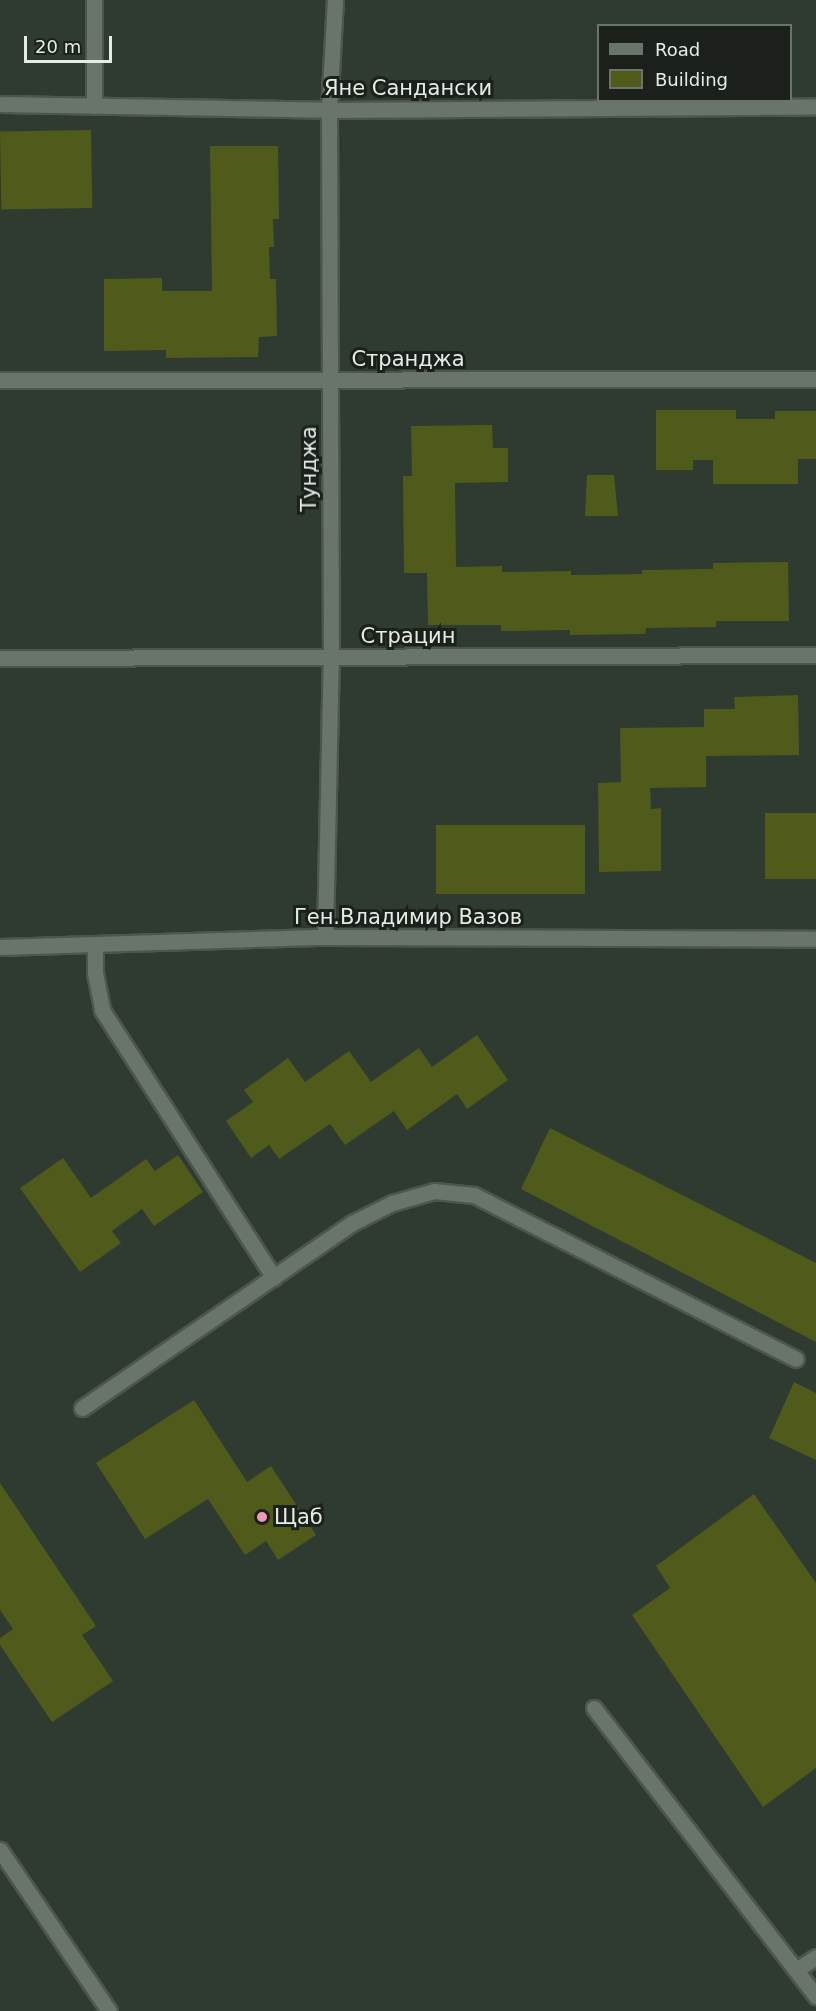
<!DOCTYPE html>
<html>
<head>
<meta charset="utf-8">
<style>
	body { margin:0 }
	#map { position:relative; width:816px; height:2011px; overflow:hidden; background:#2f3a30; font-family:"DejaVu Sans",sans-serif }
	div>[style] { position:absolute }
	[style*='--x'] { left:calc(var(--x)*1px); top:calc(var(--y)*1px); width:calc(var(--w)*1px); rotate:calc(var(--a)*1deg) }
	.building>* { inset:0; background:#505a1b; transform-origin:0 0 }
	.roads { filter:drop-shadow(2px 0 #4d564e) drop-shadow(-2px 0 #4d564e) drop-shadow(0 2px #4d564e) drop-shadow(0 -2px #4d564e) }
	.minor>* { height:15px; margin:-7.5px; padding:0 7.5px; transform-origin:7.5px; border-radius:7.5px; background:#69756a }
	.dots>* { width:16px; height:16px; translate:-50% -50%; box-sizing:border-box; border:3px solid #1b201b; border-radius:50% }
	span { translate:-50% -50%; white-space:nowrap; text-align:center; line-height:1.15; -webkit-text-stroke:6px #1b201b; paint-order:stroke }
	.street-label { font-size:21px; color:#e5ece6 }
	.poi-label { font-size:21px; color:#e5ece6 }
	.left { translate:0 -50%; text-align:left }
	.legend { position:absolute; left:597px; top:24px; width:195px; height:78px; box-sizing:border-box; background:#1b201b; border:2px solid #6c726c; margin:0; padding:8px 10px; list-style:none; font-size:18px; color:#e5ece6 }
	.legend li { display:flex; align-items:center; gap:12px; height:30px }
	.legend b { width:30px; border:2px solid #6c726c }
	.scale { position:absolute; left:24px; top:36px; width:88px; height:27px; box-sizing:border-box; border:3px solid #e5ece6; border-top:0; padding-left:8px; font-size:18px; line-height:21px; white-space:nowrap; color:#e5ece6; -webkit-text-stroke:4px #1b201b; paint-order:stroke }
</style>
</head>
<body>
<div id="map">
	<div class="building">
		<div style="left:91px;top:130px;width:78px;height:91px;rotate:89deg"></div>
		<div style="clip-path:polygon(210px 146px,278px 146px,279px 219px,273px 219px,274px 247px,269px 247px,270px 279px,276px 279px,277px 336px,259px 337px,258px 357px,166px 358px,166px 350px,104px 351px,104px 279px,162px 278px,162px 291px,212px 291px)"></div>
		<div style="clip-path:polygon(656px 410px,736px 410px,736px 419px,775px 419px,775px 411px,816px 411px,816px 459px,798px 459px,798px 484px,713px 484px,713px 460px,693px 460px,693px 470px,656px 470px)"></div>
		<div style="clip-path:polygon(492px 425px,493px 448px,508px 448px,508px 482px,455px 483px,456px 567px,502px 566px,502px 572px,571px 571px,571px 575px,642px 574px,642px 570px,713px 569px,713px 563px,788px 562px,789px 621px,716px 621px,716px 627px,646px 628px,645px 634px,570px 635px,570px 630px,501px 631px,501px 625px,428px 625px,427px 573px,404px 573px,403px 476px,412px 476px,411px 426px)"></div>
		<div style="clip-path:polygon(587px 475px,614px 475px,618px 516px,585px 516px)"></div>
		<div style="clip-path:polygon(798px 695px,799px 755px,706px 756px,706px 787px,650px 788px,651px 809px,661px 808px,661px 871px,599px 872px,598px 783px,621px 782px,620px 728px,704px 727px,704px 709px,735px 709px,734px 697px)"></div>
		<div style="left:816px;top:813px;width:66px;height:51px;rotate:90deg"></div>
		<div style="left:585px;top:825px;width:69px;height:149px;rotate:90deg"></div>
		<div style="clip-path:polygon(477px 1035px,508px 1080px,467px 1109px,457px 1094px,407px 1130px,394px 1111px,345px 1145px,330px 1124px,279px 1159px,269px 1145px,251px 1158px,226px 1121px,253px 1102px,244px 1090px,288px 1058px,305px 1082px,349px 1051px,371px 1082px,419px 1048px,432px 1067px)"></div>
		<div style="clip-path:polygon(550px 1128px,816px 1263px,816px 1342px,521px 1189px)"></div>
		<div style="clip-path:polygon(178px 1155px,203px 1192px,154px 1226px,142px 1209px,112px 1231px,121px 1243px,80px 1272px,20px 1188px,63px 1158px,91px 1198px,146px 1159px,155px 1171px)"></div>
		<div style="clip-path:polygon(794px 1382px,816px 1393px,816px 1460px,769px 1438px)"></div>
		<div style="clip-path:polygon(194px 1400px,247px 1482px,271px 1466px,316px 1535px,278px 1560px,266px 1541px,245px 1555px,208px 1499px,145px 1539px,96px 1463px)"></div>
		<div style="clip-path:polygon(0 1483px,96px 1626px,82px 1635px,113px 1681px,52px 1722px,0 1645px,0 1638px,13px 1629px,0 1610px)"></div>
		<div style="clip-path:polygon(754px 1494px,816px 1583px,816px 1768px,763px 1807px,632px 1615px,670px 1588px,656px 1566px)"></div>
	</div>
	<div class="roads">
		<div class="minor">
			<div style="--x:94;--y:0;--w:106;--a:90"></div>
			<div style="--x:0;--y:104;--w:329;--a:1"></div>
			<div style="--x:329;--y:110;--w:487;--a:-0.4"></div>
			<div style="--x:0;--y:380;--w:816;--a:-0.07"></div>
			<div style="--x:0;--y:658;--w:816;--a:-0.21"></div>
			<div style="--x:325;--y:937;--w:279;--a:-88.8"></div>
			<div style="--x:331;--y:658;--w:548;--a:-90.21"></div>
			<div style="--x:329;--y:110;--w:110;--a:-86.9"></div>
			<div style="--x:95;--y:944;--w:29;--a:90"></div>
			<div style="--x:95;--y:973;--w:38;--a:79"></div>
			<div style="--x:102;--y:1010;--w:318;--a:57.3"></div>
			<div style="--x:0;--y:947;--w:325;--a:-1.8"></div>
			<div style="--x:325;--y:937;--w:491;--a:0.2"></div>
			<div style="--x:82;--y:1408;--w:327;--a:-34.4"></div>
			<div style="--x:352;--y:1223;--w:45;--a:-26.6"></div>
			<div style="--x:392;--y:1203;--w:44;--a:-15.9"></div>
			<div style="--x:434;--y:1191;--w:40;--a:5.7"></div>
			<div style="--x:474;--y:1195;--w:361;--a:27"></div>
			<div style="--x:594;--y:1708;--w:364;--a:52.4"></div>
			<div style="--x:0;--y:1850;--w:194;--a:55.9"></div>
			<div style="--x:796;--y:1970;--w:24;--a:-33"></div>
		</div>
	</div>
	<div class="dots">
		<div style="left:262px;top:1517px;background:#ef9ab8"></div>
	</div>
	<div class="street-label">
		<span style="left:408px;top:88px">Яне Сандански</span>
		<span style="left:408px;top:359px">Странджа</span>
		<span style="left:309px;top:469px;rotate:-90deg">Тунджа</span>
		<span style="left:408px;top:636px">Страцин</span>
		<span style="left:408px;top:917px">Ген.Владимир Вазов</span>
	</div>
	<div class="poi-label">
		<span class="left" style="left:274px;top:1517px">Щаб</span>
	</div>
	<ul class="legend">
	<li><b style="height:8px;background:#69756a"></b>Road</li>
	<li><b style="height:16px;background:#505a1b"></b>Building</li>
	</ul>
	<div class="scale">20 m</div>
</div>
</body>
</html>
